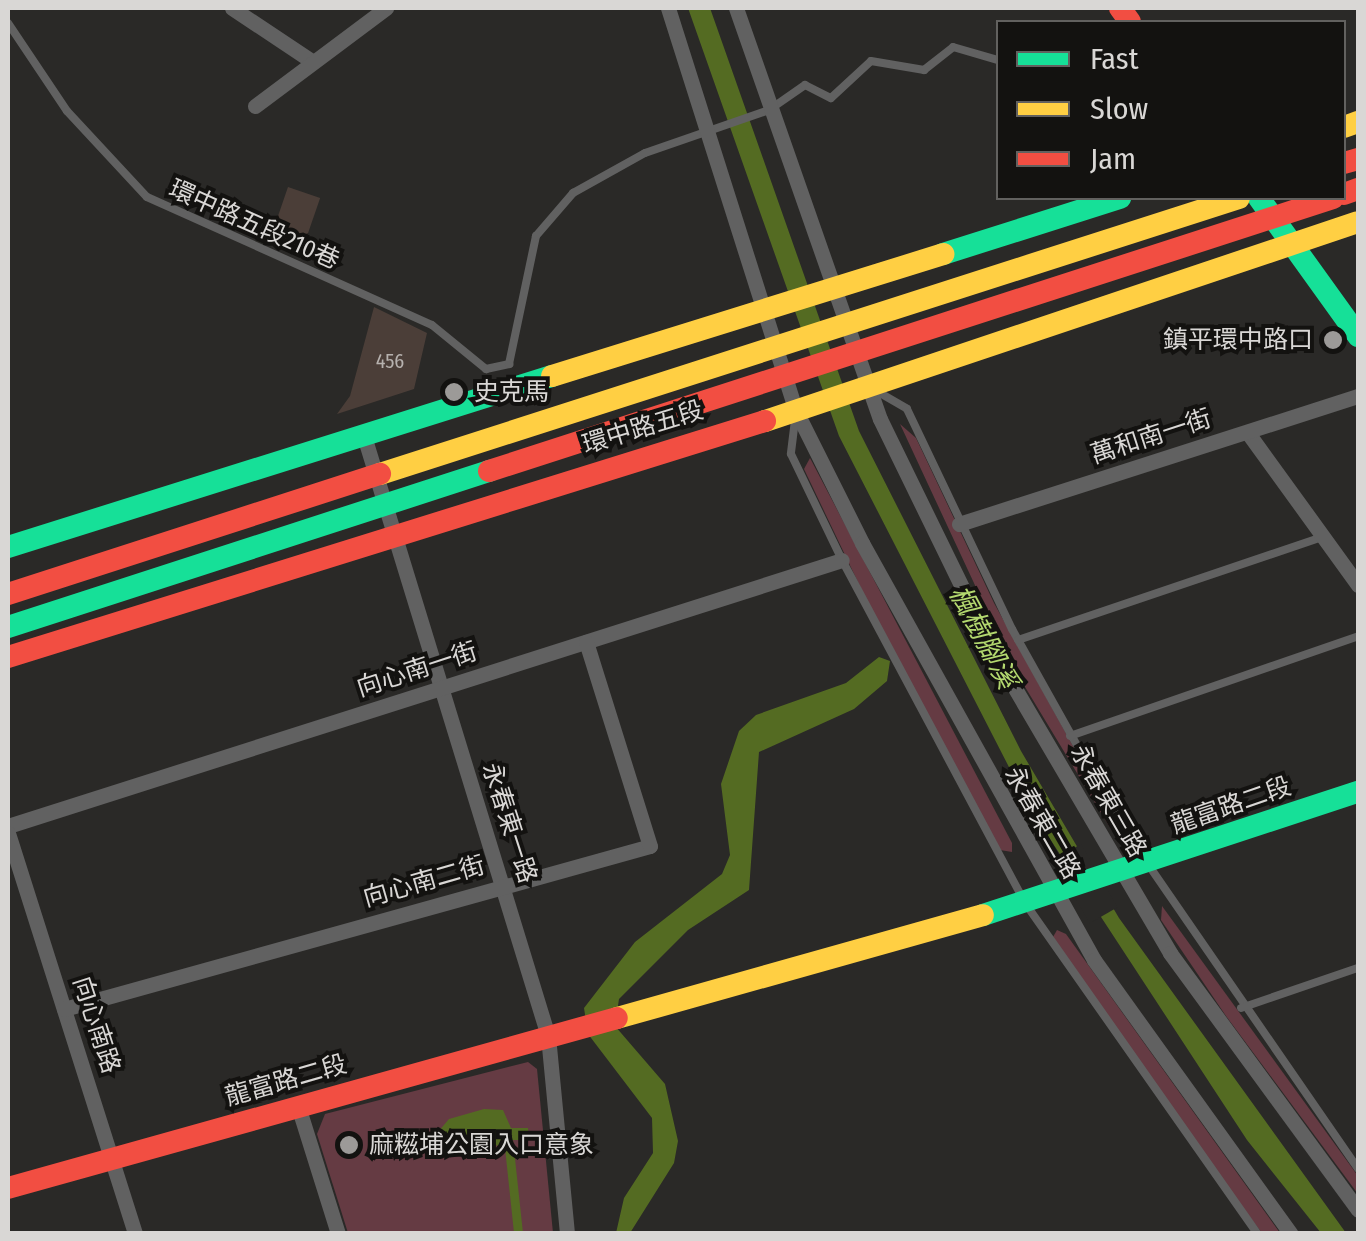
<!DOCTYPE html>
<html>
<head>
<meta charset="utf-8">
<style>
	body { margin:0 }
	#map { position:relative; width:1366px; height:1241px; overflow:hidden; background:#2a2927; font-family:"Fira Sans Condensed","Noto Sans TC",sans-serif }
	div>[style] { position:absolute }
	[style*='--x'] { left:calc(var(--x)*1px); top:calc(var(--y)*1px); width:calc(var(--w)*1px); rotate:calc(var(--a)*1deg) }
	.green>* { inset:0; background:#653b43 }
	.water>* { inset:0; background:#546b22 }
	.pier>* { inset:0; background:#2a2927; transform-origin:0 0 }
	.building>* { inset:0; background:#4b3e38; transform-origin:0 0 }
	.lane>* { height:8px; margin:-4px; padding:0 4px; transform-origin:4px; border-radius:4px; background:#616161 }
	.street>* { height:15px; margin:-7.5px; padding:0 7.5px; transform-origin:7.5px; border-radius:7.5px; background:#616161 }
	.fast>* { height:22px; margin:-11px; padding:0 11px; transform-origin:11px; border-radius:11px; background:#16e098 }
	.slow>* { height:22px; margin:-11px; padding:0 11px; transform-origin:11px; border-radius:11px; background:#ffcf43 }
	.jam>* { height:22px; margin:-11px; padding:0 11px; transform-origin:11px; border-radius:11px; background:#f24e42 }
	.dots>* { width:28px; height:28px; translate:-50% -50%; box-sizing:border-box; border:5px solid #131210; border-radius:50% }
	span { translate:-50% -50%; white-space:nowrap; text-align:center; line-height:1.15; -webkit-text-stroke:8px #131210; paint-order:stroke }
	.number-label { font-size:20px; color:#b6b1ae }
	.number-label span { -webkit-text-stroke-width:0 }
	.street-label { font-size:25px; color:#d9d7d5 }
	.poi-label { font-size:25px; color:#d9d7d5 }
	.right { translate:-100% -50%; text-align:right }
	.left { translate:0 -50%; text-align:left }
	.water-label { font-size:28px; color:#b3d86f; font-style:italic }
	.frame { position:absolute; inset:0; border:10px solid #d9d7d5; pointer-events:none }
	.legend { position:absolute; left:996px; top:20px; width:350px; height:180px; box-sizing:border-box; background:#131210; border:2px solid #62615f; margin:0; padding:12px 18px; list-style:none; font-size:30px; color:#d9d7d5 }
	.legend li { display:flex; align-items:center; gap:20px; height:50px }
	.legend b { width:50px; border:2px solid #62615f }
</style>
</head>
<body>
<div id="map">
	<div class="green">
		<div style="clip-path:polygon(900px 424px,916px 438px,994px 603px,1116px 824px,1112px 831px,1013px 667px)"></div>
		<div style="clip-path:polygon(810px 458px,1012px 843px,1012px 852px,1000px 850px,898px 666px,804px 469px)"></div>
		<div style="clip-path:polygon(1162px 906px,1358px 1176px,1358px 1194px,1226px 1016px,1161px 920px)"></div>
		<div style="clip-path:polygon(1057px 930px,1066px 934px,1280px 1233px,1262px 1233px,1225px 1185px,1053px 937px)"></div>
		<div style="clip-path:polygon(528px 1062px,537px 1069px,553px 1233px,348px 1233px,317px 1134px,325px 1114px)"></div>
	</div>
	<div class="water">
		<div style="clip-path:polygon(688px 8px,710px 8px,859px 431px,1021px 751px,1119px 918px,1346px 1233px,1321px 1233px,1247px 1140px,1031px 810px,839px 436px)"></div>
		<div style="clip-path:polygon(879px 657px,890px 661px,887px 681px,854px 709px,759px 752px,749px 890px,688px 930px,619px 999px,615px 1026px,665px 1084px,678px 1141px,674px 1163px,630px 1233px,616px 1233px,624px 1198px,653px 1153px,652px 1118px,588px 1034px,584px 1008px,635px 942px,722px 874px,730px 855px,721px 784px,739px 731px,756px 715px,846px 683px)"></div>
		<div style="clip-path:polygon(484px 1109px,503px 1110px,511px 1128px,528px 1128px,529px 1140px,513px 1140px,523px 1233px,514px 1233px,505px 1148px,476px 1139px,484px 1154px,472px 1157px,446px 1146px,438px 1132px,449px 1119px)"></div>
	</div>
	<div class="pier">
		<div style="left:1081px;top:844px;width:73px;height:32px;rotate:60deg"></div>
	</div>
	<div class="building">
		<div style="left:288px;top:187px;width:34px;height:59px;rotate:19deg"></div>
		<div style="clip-path:polygon(374px 307px,427px 333px,414px 389px,337px 414px,350px 396px)"></div>
	</div>
	<div class="lane">
		<div style="--x:8;--y:23;--w:106;--a:56.2"></div>
		<div style="--x:67;--y:111;--w:117;--a:47.1"></div>
		<div style="--x:147;--y:197;--w:312;--a:24.2"></div>
		<div style="--x:432;--y:325;--w:70;--a:39.2"></div>
		<div style="--x:486;--y:369;--w:24;--a:-12"></div>
		<div style="--x:509;--y:364;--w:131;--a:-78.1"></div>
		<div style="--x:536;--y:236;--w:57;--a:-49.3"></div>
		<div style="--x:573;--y:193;--w:82;--a:-29.1"></div>
		<div style="--x:645;--y:153;--w:131;--a:-19.1"></div>
		<div style="--x:769;--y:110;--w:44;--a:-34.8"></div>
		<div style="--x:805;--y:85;--w:29;--a:27"></div>
		<div style="--x:831;--y:98;--w:54;--a:-42.8"></div>
		<div style="--x:871;--y:61;--w:54;--a:9.6"></div>
		<div style="--x:924;--y:70;--w:37;--a:-38"></div>
		<div style="--x:953;--y:47;--w:47;--a:16.1"></div>
		<div style="--x:873;--y:389;--w:39;--a:30"></div>
		<div style="--x:907;--y:409;--w:244;--a:64.5"></div>
		<div style="--x:1012;--y:629;--w:228;--a:60.8"></div>
		<div style="--x:1123;--y:828;--w:414;--a:55.4"></div>
		<div style="--x:795;--y:420;--w:34;--a:97"></div>
		<div style="--x:791;--y:454;--w:118;--a:64.3"></div>
		<div style="--x:842;--y:560;--w:389;--a:61.9"></div>
		<div style="--x:1025;--y:903;--w:405;--a:54.9"></div>
		<div style="--x:1018;--y:640;--w:322;--a:-18.7"></div>
		<div style="--x:1070;--y:736;--w:305;--a:-19.1"></div>
		<div style="--x:1241;--y:1008;--w:124;--a:-18.9"></div>
	</div>
	<div class="street">
		<div style="--x:232;--y:8;--w:97;--a:33.7"></div>
		<div style="--x:668;--y:8;--w:423;--a:72.4"></div>
		<div style="--x:796;--y:411;--w:148;--a:63.4"></div>
		<div style="--x:862;--y:543;--w:477;--a:60.9"></div>
		<div style="--x:1094;--y:960;--w:337;--a:54.3"></div>
		<div style="--x:736;--y:8;--w:435;--a:70.7"></div>
		<div style="--x:880;--y:419;--w:258;--a:64"></div>
		<div style="--x:993;--y:651;--w:350;--a:59.6"></div>
		<div style="--x:1170;--y:953;--w:318;--a:53.8"></div>
		<div style="--x:255;--y:106;--w:164;--a:-36.8"></div>
		<div style="--x:1248;--y:433;--w:188;--a:54.1"></div>
		<div style="--x:364;--y:436;--w:628;--a:72.95"></div>
		<div style="--x:548;--y:1036;--w:199;--a:84.5"></div>
		<div style="--x:959;--y:524;--w:419;--a:-17.8"></div>
		<div style="--x:8;--y:826;--w:875;--a:-17.69"></div>
		<div style="--x:8;--y:833;--w:421;--a:72.4"></div>
		<div style="--x:64;--y:1009;--w:608;--a:-15.54"></div>
		<div style="--x:650;--y:846;--w:214;--a:-107.4"></div>
		<div style="--x:298;--y:1106;--w:134;--a:72.6"></div>
	</div>
	<div class="fast">
		<div style="--x:1259;--y:198;--w:170;--a:54.3"></div>
		<div style="--x:943;--y:254;--w:186;--a:-17.6"></div>
		<div style="--x:8;--y:547;--w:570;--a:-17.45"></div>
		<div style="--x:8;--y:627;--w:506;--a:-17.97"></div>
		<div style="--x:983;--y:915;--w:395;--a:-18.2"></div>
	</div>
	<div class="slow">
		<div style="--x:1344;--y:127;--w:15;--a:-20"></div>
		<div style="--x:552;--y:376;--w:410;--a:-17.3"></div>
		<div style="--x:765;--y:421;--w:625;--a:-18.55"></div>
		<div style="--x:380;--y:474;--w:902;--a:-17.81"></div>
		<div style="--x:617;--y:1018;--w:380;--a:-15.7"></div>
	</div>
	<div class="jam">
		<div style="--x:1120;--y:8;--w:17;--a:54"></div>
		<div style="--x:1344;--y:163;--w:15;--a:-16"></div>
		<div style="--x:1344;--y:194;--w:15;--a:-20"></div>
		<div style="--x:489;--y:471;--w:887;--a:-17.92"></div>
		<div style="--x:8;--y:594;--w:391;--a:-17.9"></div>
		<div style="--x:8;--y:657;--w:793;--a:-17.32"></div>
		<div style="--x:8;--y:1188;--w:632;--a:-15.6"></div>
	</div>
	<div class="dots">
		<div style="left:1333px;top:340px;background:#9c9a98"></div>
		<div style="left:454px;top:392px;background:#9c9a98"></div>
		<div style="left:349px;top:1145px;background:#9c9a98"></div>
	</div>
	<div class="number-label">
		<span style="left:390px;top:361px">456</span>
	</div>
	<div class="street-label">
		<span style="left:254px;top:225px;rotate:24deg">環中路五段210巷</span>
		<span style="left:643px;top:428px;rotate:-17deg">環中路五段</span>
		<span style="left:1151px;top:437px;rotate:-18deg">萬和南一街</span>
		<span style="left:417px;top:670px;rotate:-18deg">向心南一街</span>
		<span style="left:1108px;top:801px;rotate:60deg">永春東三路</span>
		<span style="left:1231px;top:806px;rotate:-19deg">龍富路二段</span>
		<span style="left:509px;top:823px;rotate:72deg">永春東一路</span>
		<span style="left:1042px;top:823px;rotate:60deg">永春東二路</span>
		<span style="left:424px;top:882px;rotate:-16deg">向心南二街</span>
		<span style="left:96px;top:1025px;rotate:72deg">向心南路</span>
		<span style="left:286px;top:1081px;rotate:-16deg">龍富路二段</span>
	</div>
	<div class="poi-label">
		<span class="right" style="left:1313px;top:340px">鎮平環中路口</span>
		<span class="left" style="left:474px;top:392px">史克馬</span>
		<span class="left" style="left:369px;top:1145px">麻糍埔公園入口意象</span>
	</div>
	<div class="water-label">
		<span style="left:983px;top:637px;rotate:62deg">楓樹腳溪</span>
	</div>
	<div class="frame"></div>
	<ul class="legend">
	<li><b style="height:12px;background:#16e098"></b>Fast</li>
	<li><b style="height:12px;background:#ffcf43"></b>Slow</li>
	<li><b style="height:12px;background:#f24e42"></b>Jam</li>
	</ul>
</div>
</body>
</html>
